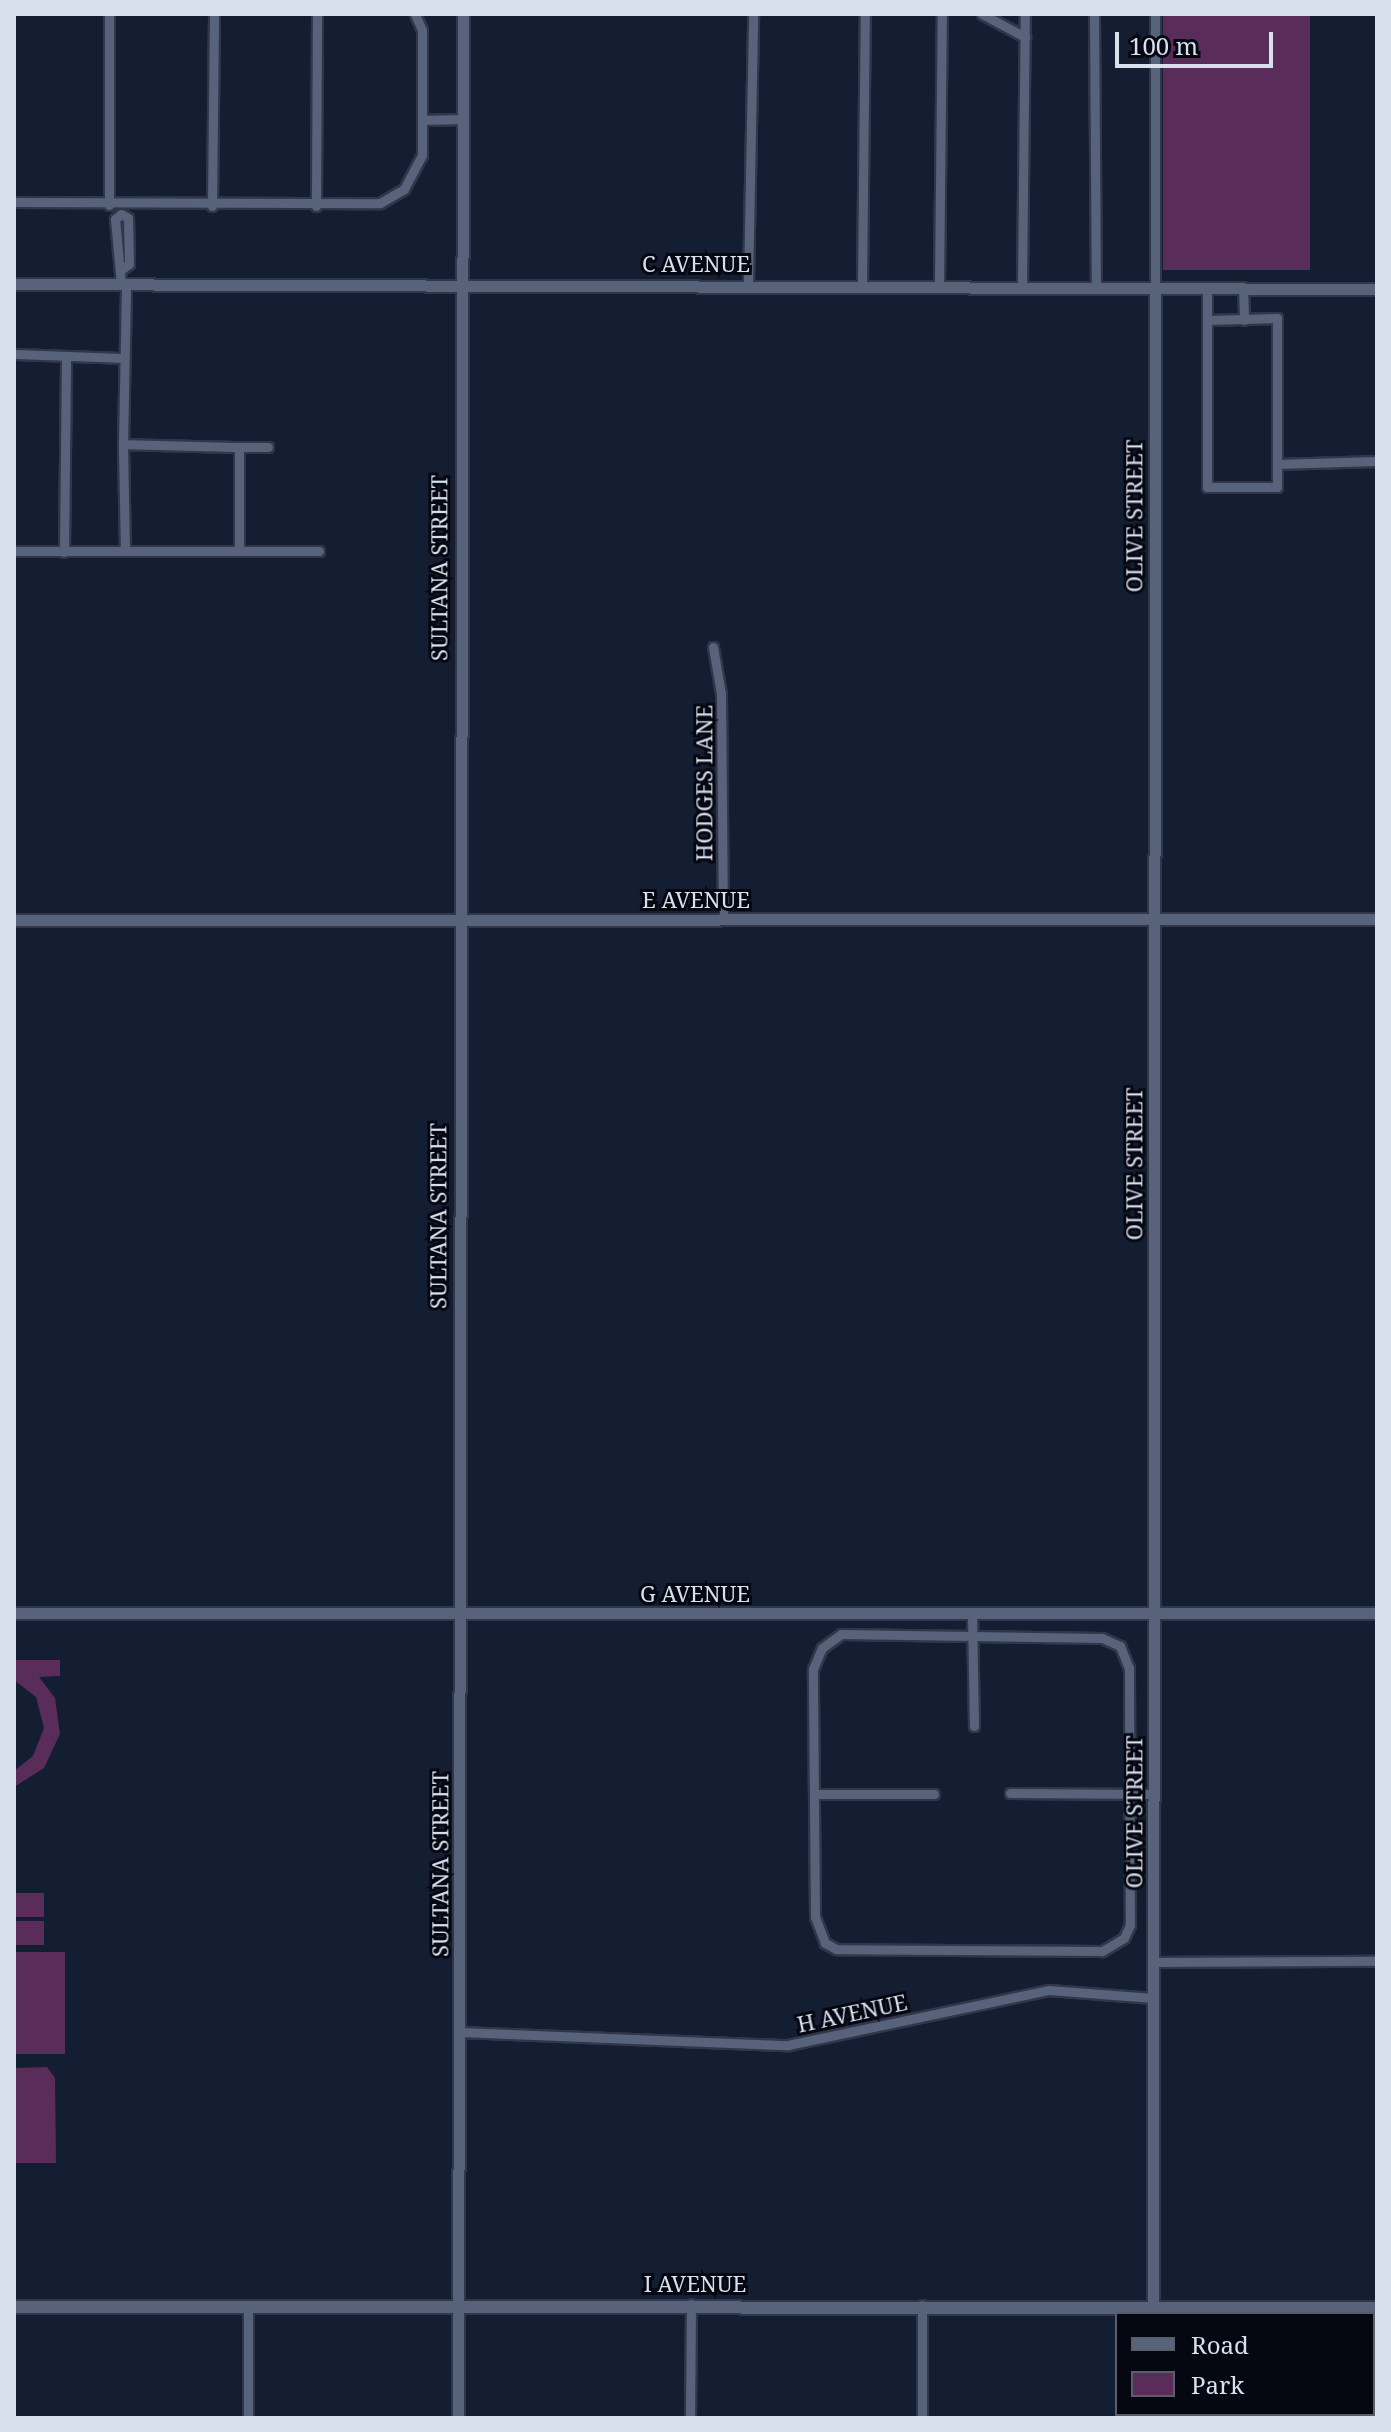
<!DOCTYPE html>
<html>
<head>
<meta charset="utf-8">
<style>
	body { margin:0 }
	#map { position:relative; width:1391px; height:2432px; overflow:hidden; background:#141e32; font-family:"Noto Serif",serif }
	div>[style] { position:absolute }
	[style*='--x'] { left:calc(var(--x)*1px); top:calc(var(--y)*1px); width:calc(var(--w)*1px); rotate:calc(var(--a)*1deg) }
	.green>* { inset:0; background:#592c5a; transform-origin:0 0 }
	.roads { filter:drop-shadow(2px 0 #313748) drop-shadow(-2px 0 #313748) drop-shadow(0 2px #313748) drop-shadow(0 -2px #313748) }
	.minor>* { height:9px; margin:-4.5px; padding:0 4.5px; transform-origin:4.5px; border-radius:4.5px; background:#57637b }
	.tertiary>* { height:11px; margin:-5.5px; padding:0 5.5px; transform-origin:5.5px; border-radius:5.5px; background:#57637b }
	.secondary>* { height:12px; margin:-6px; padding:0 6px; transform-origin:6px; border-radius:6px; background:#57637b }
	span { translate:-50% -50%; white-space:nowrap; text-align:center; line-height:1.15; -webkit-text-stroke:6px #050811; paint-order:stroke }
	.street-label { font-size:22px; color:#d8dfed }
	.frame { position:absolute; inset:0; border:16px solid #d8dfed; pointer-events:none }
	.legend { position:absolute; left:1115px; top:2312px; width:260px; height:104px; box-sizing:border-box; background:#050811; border:2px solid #595e69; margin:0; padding:10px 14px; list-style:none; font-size:24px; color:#d8dfed }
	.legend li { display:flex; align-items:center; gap:16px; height:40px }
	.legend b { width:40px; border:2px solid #595e69 }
	.scale { position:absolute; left:1115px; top:32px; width:158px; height:36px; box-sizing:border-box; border:4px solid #d8dfed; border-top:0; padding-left:10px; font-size:24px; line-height:28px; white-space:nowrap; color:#d8dfed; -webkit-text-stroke:6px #050811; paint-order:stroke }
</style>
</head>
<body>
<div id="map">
	<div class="green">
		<div style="left:1163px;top:14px;width:147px;height:256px"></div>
		<div style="clip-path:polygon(14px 1660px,60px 1660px,60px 1676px,39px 1677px,55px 1698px,60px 1734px,44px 1768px,14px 1787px,14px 1771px,33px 1756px,44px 1728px,36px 1697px,14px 1680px)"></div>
		<div style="left:14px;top:1893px;width:30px;height:24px"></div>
		<div style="left:14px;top:1921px;width:30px;height:24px"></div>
		<div style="left:14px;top:1952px;width:51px;height:102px"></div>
		<div style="clip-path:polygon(47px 2067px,55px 2078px,56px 2163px,14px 2163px,14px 2068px)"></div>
	</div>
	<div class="roads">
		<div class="minor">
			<div style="--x:982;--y:14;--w:49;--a:28.1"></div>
			<div style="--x:1094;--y:14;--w:271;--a:89.6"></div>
			<div style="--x:422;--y:120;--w:40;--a:-1.4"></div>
			<div style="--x:14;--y:202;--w:366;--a:0.2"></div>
			<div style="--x:380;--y:203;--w:28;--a:-30"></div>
			<div style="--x:404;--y:189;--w:38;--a:-62"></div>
			<div style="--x:422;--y:155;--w:125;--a:-90"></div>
			<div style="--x:422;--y:30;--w:17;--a:-114"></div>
			<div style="--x:109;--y:205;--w:191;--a:-90"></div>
			<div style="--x:212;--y:206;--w:192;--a:-89.4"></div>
			<div style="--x:316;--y:206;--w:192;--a:-89.7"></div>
			<div style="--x:121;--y:270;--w:10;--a:-37"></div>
			<div style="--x:129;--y:264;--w:46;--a:-91.2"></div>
			<div style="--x:128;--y:218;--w:8;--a:-150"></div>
			<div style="--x:121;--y:214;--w:8;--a:140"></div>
			<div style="--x:115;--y:219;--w:65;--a:84.7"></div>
			<div style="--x:748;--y:284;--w:270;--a:-88.9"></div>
			<div style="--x:862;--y:285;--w:271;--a:-89.4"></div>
			<div style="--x:939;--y:285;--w:271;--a:-89.4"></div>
			<div style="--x:1022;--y:285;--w:271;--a:-89.4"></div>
			<div style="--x:1155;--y:286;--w:272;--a:-90"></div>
			<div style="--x:1207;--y:287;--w:200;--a:90"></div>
			<div style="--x:1207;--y:487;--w:70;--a:0"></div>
			<div style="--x:1277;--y:487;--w:23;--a:-90"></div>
			<div style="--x:1277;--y:464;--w:100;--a:-1.7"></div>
			<div style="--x:1243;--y:287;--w:33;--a:88"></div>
			<div style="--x:1207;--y:320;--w:70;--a:-1.6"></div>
			<div style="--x:1277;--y:318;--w:146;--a:90"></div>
			<div style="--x:14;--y:354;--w:108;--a:2.1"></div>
			<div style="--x:123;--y:444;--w:160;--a:-88.9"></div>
			<div style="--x:239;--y:550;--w:103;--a:-90"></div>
			<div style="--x:239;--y:447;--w:29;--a:0"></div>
			<div style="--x:14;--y:551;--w:305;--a:0"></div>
			<div style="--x:125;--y:551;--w:107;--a:-91.1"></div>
			<div style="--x:123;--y:444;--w:116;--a:1.5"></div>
			<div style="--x:64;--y:552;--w:196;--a:-89.4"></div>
			<div style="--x:713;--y:647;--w:48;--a:80.3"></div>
			<div style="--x:721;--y:694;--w:225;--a:89.5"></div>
			<div style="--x:972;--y:1613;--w:113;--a:89"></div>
			<div style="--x:841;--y:1634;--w:261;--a:0.9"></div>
			<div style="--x:1102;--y:1638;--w:20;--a:24"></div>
			<div style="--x:1120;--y:1646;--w:24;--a:68"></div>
			<div style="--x:1129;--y:1668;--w:257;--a:89.8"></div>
			<div style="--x:1130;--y:1925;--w:14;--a:115"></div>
			<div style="--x:1124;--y:1938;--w:26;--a:149"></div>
			<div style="--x:1102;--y:1951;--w:266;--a:-179.6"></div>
			<div style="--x:836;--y:1949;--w:13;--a:-151"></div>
			<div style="--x:825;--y:1943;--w:28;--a:-111"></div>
			<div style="--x:815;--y:1917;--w:248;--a:-90.5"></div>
			<div style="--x:813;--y:1669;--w:23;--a:-67"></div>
			<div style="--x:822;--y:1648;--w:24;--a:-36"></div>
			<div style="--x:1010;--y:1793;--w:144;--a:0.4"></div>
			<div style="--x:815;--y:1794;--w:119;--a:0"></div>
			<div style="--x:1154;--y:1962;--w:223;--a:-0.3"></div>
			<div style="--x:459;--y:2032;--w:329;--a:2.3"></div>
			<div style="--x:788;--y:2045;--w:267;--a:-11.9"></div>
			<div style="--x:1049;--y:1990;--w:104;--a:4.4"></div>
			<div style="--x:248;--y:2418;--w:113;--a:-90"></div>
			<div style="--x:690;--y:2418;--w:114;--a:-89.5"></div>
			<div style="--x:922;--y:2418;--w:113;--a:-90"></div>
			<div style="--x:1152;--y:2418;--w:4;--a:-90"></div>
			<div style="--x:1351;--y:2418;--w:4;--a:-90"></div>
		</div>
		<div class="tertiary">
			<div style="--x:14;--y:284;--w:1363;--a:0.21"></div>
			<div style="--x:14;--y:920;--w:1363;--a:-0.04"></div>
			<div style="--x:14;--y:1613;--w:1363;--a:0"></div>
			<div style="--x:1153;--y:2305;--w:2019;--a:-89.94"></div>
			<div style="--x:458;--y:2418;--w:2404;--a:-89.88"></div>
		</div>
		<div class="secondary">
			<div style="--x:14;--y:2307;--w:1363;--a:0.04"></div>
		</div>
	</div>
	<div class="street-label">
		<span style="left:696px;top:264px">C AVENUE</span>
		<span style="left:1134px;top:516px;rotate:-90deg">OLIVE STREET</span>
		<span style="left:439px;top:568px;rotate:-90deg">SULTANA STREET</span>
		<span style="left:704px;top:783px;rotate:-90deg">HODGES LANE</span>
		<span style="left:696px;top:900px">E AVENUE</span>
		<span style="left:1134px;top:1164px;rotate:-90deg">OLIVE STREET</span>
		<span style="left:438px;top:1216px;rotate:-90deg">SULTANA STREET</span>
		<span style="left:695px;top:1594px">G AVENUE</span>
		<span style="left:1134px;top:1812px;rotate:-90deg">OLIVE STREET</span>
		<span style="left:440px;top:1864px;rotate:-90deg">SULTANA STREET</span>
		<span style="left:852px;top:2013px;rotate:-12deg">H AVENUE</span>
		<span style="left:695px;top:2284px">I AVENUE</span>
	</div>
	<div class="frame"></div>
	<ul class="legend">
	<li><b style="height:10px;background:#57637b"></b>Road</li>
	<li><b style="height:22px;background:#592c5a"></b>Park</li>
	</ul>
	<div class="scale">100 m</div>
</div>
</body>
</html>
